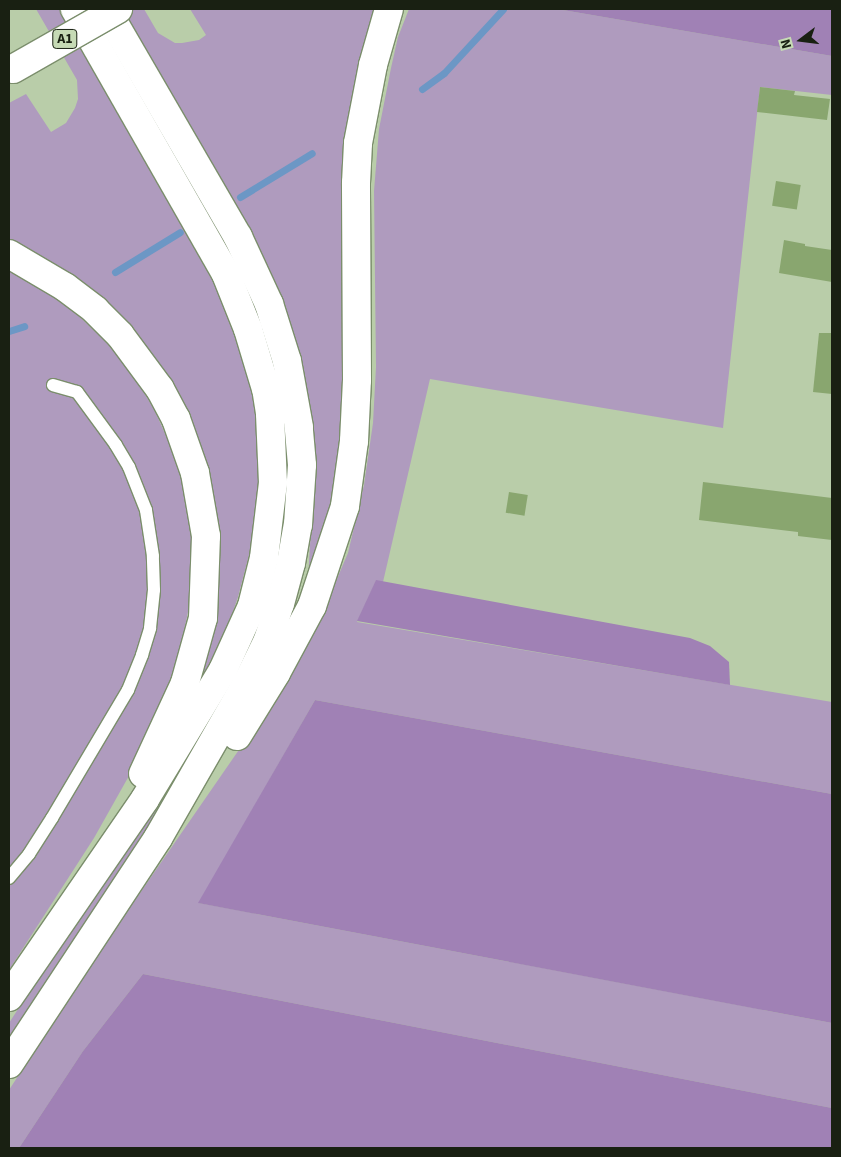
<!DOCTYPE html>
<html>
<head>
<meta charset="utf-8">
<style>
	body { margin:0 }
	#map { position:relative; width:841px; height:1157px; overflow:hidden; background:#b9cda9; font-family:"Source Sans 3",sans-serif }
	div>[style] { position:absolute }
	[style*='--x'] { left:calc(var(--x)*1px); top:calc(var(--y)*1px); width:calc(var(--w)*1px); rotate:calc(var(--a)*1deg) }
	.green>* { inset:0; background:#af9bbe }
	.forest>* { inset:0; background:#a081b5 }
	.stream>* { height:7px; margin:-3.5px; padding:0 3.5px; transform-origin:3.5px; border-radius:3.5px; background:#6c97c5 }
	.building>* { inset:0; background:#89a66f; transform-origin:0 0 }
	.roads { filter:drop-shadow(1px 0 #7b8e6c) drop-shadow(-1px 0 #7b8e6c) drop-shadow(0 1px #7b8e6c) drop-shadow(0 -1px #7b8e6c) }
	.lane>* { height:12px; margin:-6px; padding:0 6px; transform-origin:6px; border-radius:6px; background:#fff }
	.highway>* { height:28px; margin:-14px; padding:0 14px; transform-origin:14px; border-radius:14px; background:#fff }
	.bridges { filter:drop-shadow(1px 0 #7b8e6c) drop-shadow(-1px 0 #7b8e6c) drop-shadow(0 1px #7b8e6c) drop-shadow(0 -1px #7b8e6c) }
	.highway-bridge>* { height:28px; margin:-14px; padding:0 14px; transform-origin:14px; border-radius:14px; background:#fff }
	span { translate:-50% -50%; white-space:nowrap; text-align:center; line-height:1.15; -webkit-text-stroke:4px #c6dab5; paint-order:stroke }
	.shield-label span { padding:1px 4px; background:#c6dab5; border:1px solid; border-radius:4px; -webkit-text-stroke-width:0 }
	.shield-label { font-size:14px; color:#192012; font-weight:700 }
	.frame { position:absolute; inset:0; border:10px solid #192012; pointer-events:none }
	.north { position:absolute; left:776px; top:15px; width:50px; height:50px; -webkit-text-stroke:4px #c6dab5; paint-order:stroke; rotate:255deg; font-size:14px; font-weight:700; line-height:20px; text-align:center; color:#192012 }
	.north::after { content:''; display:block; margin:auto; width:18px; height:22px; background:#192012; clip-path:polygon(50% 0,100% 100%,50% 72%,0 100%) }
</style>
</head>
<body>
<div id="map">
	<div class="green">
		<div style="clip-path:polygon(36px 9px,60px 9px,214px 282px,239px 342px,248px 372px,259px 434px,259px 489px,253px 540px,238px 597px,227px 629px,195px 691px,212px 632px,190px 423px,9px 244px,9px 103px,26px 94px,51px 132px,66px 123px,75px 108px,78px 99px,77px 80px)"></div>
		<div style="clip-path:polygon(119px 9px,144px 9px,158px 33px,175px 43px,182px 43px,199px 40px,206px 35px,190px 9px,376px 9px,356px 76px,346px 148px,346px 344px,340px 463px,322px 538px,308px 580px,315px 458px,308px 401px,301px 366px)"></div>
		<div style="clip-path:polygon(409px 9px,557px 9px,832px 56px,832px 95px,760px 87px,723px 428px,430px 379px,383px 582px,376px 581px,357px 622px,832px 702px,832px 794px,315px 700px,199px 903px,832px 1023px,832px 1108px,143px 974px,83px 1051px,19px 1148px,9px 1148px,9px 1090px,95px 958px,281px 689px,319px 621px,348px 553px,364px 485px,373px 423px,376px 367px,374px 191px,379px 129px,391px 68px,398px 37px)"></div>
		<div style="clip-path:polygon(116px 46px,216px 220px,251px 290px,283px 390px,290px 471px,284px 543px,264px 622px,200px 746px,9px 1039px,9px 1023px,139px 823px,236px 664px,279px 410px,108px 51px)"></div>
		<div style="clip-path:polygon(9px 271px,39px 286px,79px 316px,108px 344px,134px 376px,154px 409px,172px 449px,186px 494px,192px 536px,192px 585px,188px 612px,178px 660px,171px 682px,130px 774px,94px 838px,9px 970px)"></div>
	</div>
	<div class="forest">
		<div style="clip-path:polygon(557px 9px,832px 9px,832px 56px)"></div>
		<div style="clip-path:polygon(376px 580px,690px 638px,710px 646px,729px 662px,730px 685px,357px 621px)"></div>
		<div style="clip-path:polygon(315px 700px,832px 794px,832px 1023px,198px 903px)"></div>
		<div style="clip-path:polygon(143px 974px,832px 1108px,832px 1148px,19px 1148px,83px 1051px)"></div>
	</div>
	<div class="stream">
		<div style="--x:422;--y:89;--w:27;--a:-36"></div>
		<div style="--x:444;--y:73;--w:87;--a:-47.3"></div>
		<div style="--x:240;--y:197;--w:84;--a:-31.4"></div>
		<div style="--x:115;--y:272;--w:76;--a:-31.6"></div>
		<div style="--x:9;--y:331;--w:16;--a:-18"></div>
	</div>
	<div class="building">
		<div style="clip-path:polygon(760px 87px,795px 91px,794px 95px,830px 99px,827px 120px,757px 112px)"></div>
		<div style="left:776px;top:181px;width:25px;height:25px;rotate:9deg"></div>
		<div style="clip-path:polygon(784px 240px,805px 244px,805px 246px,832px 250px,832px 282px,779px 273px)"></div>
		<div style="clip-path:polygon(819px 333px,832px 333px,832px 394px,813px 392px)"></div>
		<div style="clip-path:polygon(703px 482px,832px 498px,832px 540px,798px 536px,798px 532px,699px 520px)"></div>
		<div style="left:509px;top:492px;width:19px;height:21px;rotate:9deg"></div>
	</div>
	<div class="roads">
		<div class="lane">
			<div style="--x:9;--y:878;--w:31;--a:-50"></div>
			<div style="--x:29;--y:854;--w:43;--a:-57.4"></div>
			<div style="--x:52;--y:818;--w:149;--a:-59.3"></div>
			<div style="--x:128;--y:690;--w:38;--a:-68"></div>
			<div style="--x:142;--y:655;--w:28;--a:-73"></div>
			<div style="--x:150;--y:628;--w:38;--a:-84"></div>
			<div style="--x:154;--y:590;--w:34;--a:-92"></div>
			<div style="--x:153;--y:556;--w:47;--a:-98.7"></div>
			<div style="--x:146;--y:510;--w:46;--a:-111.6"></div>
			<div style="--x:129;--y:467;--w:26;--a:-121"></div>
			<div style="--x:116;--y:445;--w:66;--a:-126.3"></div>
			<div style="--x:77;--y:392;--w:25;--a:-164"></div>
		</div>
		<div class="highway">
			<div style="--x:9;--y:254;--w:65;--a:30.5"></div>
			<div style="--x:65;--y:287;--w:38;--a:37"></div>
			<div style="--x:95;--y:310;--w:35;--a:45"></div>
			<div style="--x:120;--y:335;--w:67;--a:53.5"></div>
			<div style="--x:160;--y:389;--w:34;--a:62"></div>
			<div style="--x:176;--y:419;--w:57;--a:70.6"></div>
			<div style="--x:195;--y:473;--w:64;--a:80.1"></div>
			<div style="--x:206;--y:536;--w:82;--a:92.1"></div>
			<div style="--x:203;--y:618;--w:67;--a:105.5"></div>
			<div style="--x:185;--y:683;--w:100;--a:114.8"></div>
			<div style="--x:237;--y:736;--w:74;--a:-58.2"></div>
			<div style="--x:276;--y:673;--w:76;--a:-61.8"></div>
			<div style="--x:312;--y:606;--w:105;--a:-71.7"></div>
			<div style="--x:345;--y:506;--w:66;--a:-82.1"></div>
			<div style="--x:354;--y:441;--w:61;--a:-87.2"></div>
			<div style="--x:357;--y:380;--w:197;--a:-90.3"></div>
			<div style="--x:356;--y:183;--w:40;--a:-87.1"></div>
			<div style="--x:358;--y:143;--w:79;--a:-79.1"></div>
			<div style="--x:373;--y:65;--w:58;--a:-74.1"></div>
			<div style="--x:9;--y:997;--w:240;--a:-55.5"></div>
			<div style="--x:145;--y:799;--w:151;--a:-58.8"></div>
			<div style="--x:223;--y:670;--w:70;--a:-65.6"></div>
			<div style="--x:252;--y:606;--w:49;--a:-76"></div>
			<div style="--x:264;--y:558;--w:76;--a:-83.2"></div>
			<div style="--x:273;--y:483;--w:70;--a:-92.5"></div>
			<div style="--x:270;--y:413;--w:24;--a:-99"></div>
			<div style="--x:266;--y:389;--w:63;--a:-106.7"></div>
			<div style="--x:248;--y:329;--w:59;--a:-111.8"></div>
			<div style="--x:226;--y:274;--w:305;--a:-119.7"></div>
			<div style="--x:9;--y:1064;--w:271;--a:-56.6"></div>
			<div style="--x:158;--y:838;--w:183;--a:-60.2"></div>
			<div style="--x:249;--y:679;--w:43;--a:-64"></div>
			<div style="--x:268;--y:640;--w:38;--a:-72"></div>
			<div style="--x:280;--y:604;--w:42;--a:-75"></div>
			<div style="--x:291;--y:563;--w:39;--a:-80"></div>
			<div style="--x:298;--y:525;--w:60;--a:-86.2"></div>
			<div style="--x:302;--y:465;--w:38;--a:-95"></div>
			<div style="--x:299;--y:427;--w:67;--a:-100.3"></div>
			<div style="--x:287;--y:361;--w:60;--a:-107.5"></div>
			<div style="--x:269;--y:304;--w:74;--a:-114.8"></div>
			<div style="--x:238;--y:237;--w:263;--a:-120.1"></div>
		</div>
	</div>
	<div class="bridges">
		<div class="highway-bridge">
			<div style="--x:13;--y:69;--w:121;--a:-29.7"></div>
		</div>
	</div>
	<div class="shield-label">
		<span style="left:65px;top:39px">A1</span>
	</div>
	<div class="frame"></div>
	<div class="north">N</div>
</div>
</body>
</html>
